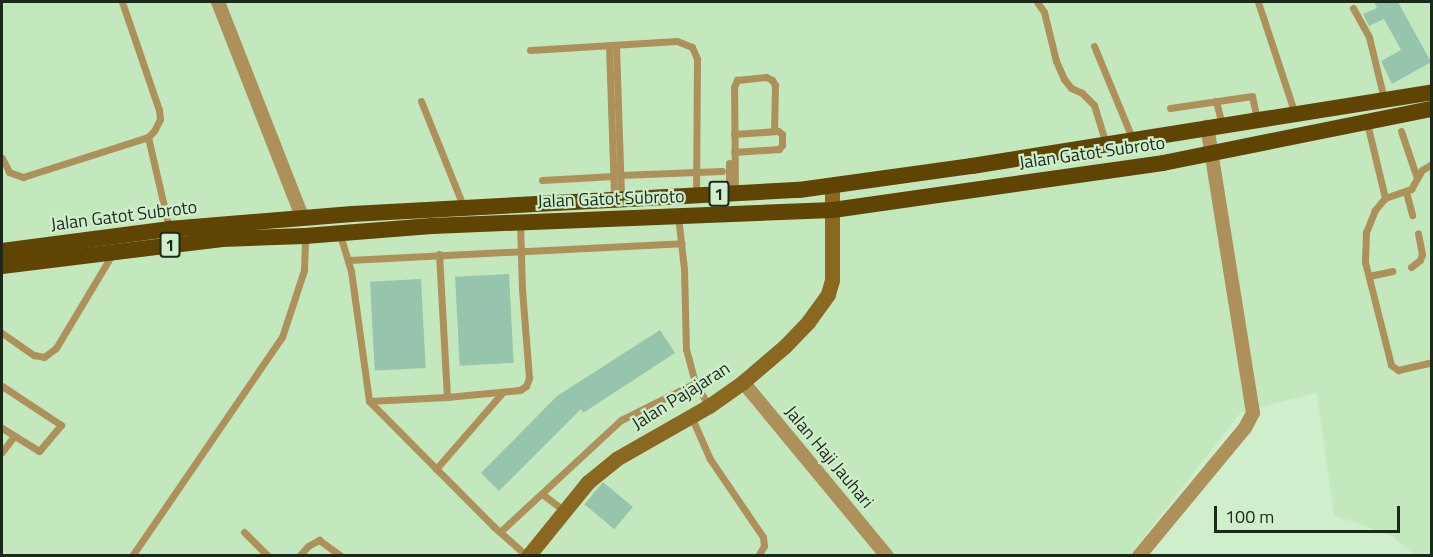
<!DOCTYPE html>
<html>
<head>
<meta charset="utf-8">
<style>
	body { margin:0 }
	#map { position:relative; width:1433px; height:557px; overflow:hidden; background:#cfeecb; font-family:"Titillium Web",sans-serif }
	div>[style] { position:absolute }
	[style*='--x'] { left:calc(var(--x)*1px); top:calc(var(--y)*1px); width:calc(var(--w)*1px); rotate:calc(var(--a)*1deg) }
	.built>* { inset:0; background:#c3e8be }
	.building>* { inset:0; background:#97c4ac; transform-origin:0 0 }
	.service>* { height:7px; margin:-3.5px; padding:0 3.5px; transform-origin:3.5px; border-radius:3.5px; background:#ae905a }
	.minor>* { height:14px; margin:-7px; padding:0 7px; transform-origin:7px; border-radius:7px; background:#ae905a }
	.secondary>* { height:15px; margin:-7.5px; padding:0 7.5px; transform-origin:7.5px; border-radius:7.5px; background:#8b6821 }
	.trunk>* { height:16px; margin:-8px; padding:0 8px; transform-origin:8px; border-radius:8px; background:#5f4404 }
	span { translate:-50% -50%; white-space:nowrap; text-align:center; line-height:1.15; -webkit-text-stroke:4.5px #cfeecb; paint-order:stroke }
	.shield-label span { padding:2px 4px; background:#cfeecb; border:2px solid; border-radius:4px; -webkit-text-stroke-width:0 }
	.shield-label { font-size:16px; color:#1c281b; font-weight:700 }
	.street-label { font-size:18px; color:#1c281b }
	.frame { position:absolute; inset:0; border:3px solid #1c281b; pointer-events:none }
	.scale { position:absolute; left:1214px; top:506px; width:186px; height:27px; box-sizing:border-box; border:3px solid #1c281b; border-top:0; padding-left:8px; font-size:18px; line-height:21px; white-space:nowrap; color:#1c281b; -webkit-text-stroke:4px #cfeecb; paint-order:stroke }
</style>
</head>
<body>
<div id="map">
	<div class="built">
		<div style="clip-path:polygon(2px 2px,1431px 2px,1431px 555px,1414px 555px,1393px 536px,1334px 515px,1317px 393px,1241px 412px,1130px 555px,2px 555px)"></div>
	</div>
	<div class="building">
		<div style="clip-path:polygon(1374px 2px,1398px 2px,1431px 62px,1392px 84px,1381px 61px,1401px 50px,1384px 19px,1369px 26px,1363px 14px,1377px 8px)"></div>
		<div style="left:509px;top:274px;width:89px;height:54px;rotate:87deg"></div>
		<div style="left:421px;top:279px;width:89px;height:51px;rotate:87deg"></div>
		<div style="clip-path:polygon(660px 330px,675px 353px,583px 413px,581px 409px,499px 491px,481px 473px,557px 396px)"></div>
		<div style="left:603px;top:482px;width:39px;height:29px;rotate:40deg"></div>
	</div>
	<div class="service">
		<div style="--x:1037;--y:2;--w:12;--a:55"></div>
		<div style="--x:1044;--y:12;--w:50;--a:76.2"></div>
		<div style="--x:1056;--y:61;--w:20;--a:66"></div>
		<div style="--x:1064;--y:79;--w:11;--a:52"></div>
		<div style="--x:1071;--y:88;--w:12;--a:24"></div>
		<div style="--x:1082;--y:93;--w:17;--a:45"></div>
		<div style="--x:1094;--y:105;--w:41;--a:72.9"></div>
		<div style="--x:1258;--y:2;--w:118;--a:71.7"></div>
		<div style="--x:1353;--y:8;--w:33;--a:61"></div>
		<div style="--x:1369;--y:37;--w:64;--a:76.4"></div>
		<div style="--x:609;--y:45;--w:153;--a:88.1"></div>
		<div style="--x:616;--y:45;--w:153;--a:88.1"></div>
		<div style="--x:1094;--y:46;--w:102;--a:67.5"></div>
		<div style="--x:530;--y:50;--w:147;--a:-3.5"></div>
		<div style="--x:677;--y:41;--w:16;--a:22"></div>
		<div style="--x:692;--y:47;--w:13;--a:67"></div>
		<div style="--x:697;--y:59;--w:135;--a:90.4"></div>
		<div style="--x:421;--y:101;--w:115;--a:68.1"></div>
		<div style="--x:1216;--y:101;--w:25;--a:76"></div>
		<div style="--x:1170;--y:108;--w:83;--a:-8.3"></div>
		<div style="--x:1252;--y:96;--w:25;--a:78"></div>
		<div style="--x:1367;--y:123;--w:77;--a:76.5"></div>
		<div style="--x:1385;--y:198;--w:16;--a:130"></div>
		<div style="--x:1375;--y:210;--w:24;--a:112"></div>
		<div style="--x:1366;--y:232;--w:30;--a:92"></div>
		<div style="--x:1365;--y:262;--w:106;--a:75.8"></div>
		<div style="--x:1391;--y:365;--w:9;--a:36"></div>
		<div style="--x:1398;--y:370;--w:35;--a:-13"></div>
		<div style="--x:1401;--y:131;--w:50;--a:71.2"></div>
		<div style="--x:734;--y:134;--w:44;--a:-3.9"></div>
		<div style="--x:778;--y:131;--w:5;--a:37"></div>
		<div style="--x:782;--y:134;--w:11;--a:90"></div>
		<div style="--x:782;--y:145;--w:5;--a:127"></div>
		<div style="--x:779;--y:149;--w:45;--a:176.2"></div>
		<div style="--x:148;--y:137;--w:93;--a:77"></div>
		<div style="--x:2;--y:158;--w:16;--a:63"></div>
		<div style="--x:9;--y:172;--w:15;--a:20"></div>
		<div style="--x:23;--y:177;--w:131;--a:-17.7"></div>
		<div style="--x:148;--y:137;--w:8;--a:-45"></div>
		<div style="--x:154;--y:131;--w:13;--a:-63"></div>
		<div style="--x:160;--y:119;--w:9;--a:-96"></div>
		<div style="--x:159;--y:110;--w:114;--a:-108.9"></div>
		<div style="--x:729;--y:163;--w:30;--a:90"></div>
		<div style="--x:620;--y:175;--w:102;--a:-2.2"></div>
		<div style="--x:542;--y:180;--w:72;--a:-3.2"></div>
		<div style="--x:1406;--y:192;--w:24;--a:75"></div>
		<div style="--x:735;--y:193;--w:106;--a:-90.5"></div>
		<div style="--x:734;--y:87;--w:8;--a:-67"></div>
		<div style="--x:737;--y:80;--w:29;--a:-6"></div>
		<div style="--x:766;--y:77;--w:7;--a:27"></div>
		<div style="--x:772;--y:80;--w:6;--a:59"></div>
		<div style="--x:775;--y:85;--w:46;--a:91.2"></div>
		<div style="--x:1385;--y:198;--w:28;--a:-19"></div>
		<div style="--x:1411;--y:189;--w:22;--a:-60"></div>
		<div style="--x:1422;--y:170;--w:12;--a:-31"></div>
		<div style="--x:678;--y:216;--w:53;--a:83.5"></div>
		<div style="--x:684;--y:269;--w:80;--a:88.6"></div>
		<div style="--x:686;--y:349;--w:35;--a:75"></div>
		<div style="--x:695;--y:383;--w:27;--a:59"></div>
		<div style="--x:340;--y:235;--w:38;--a:73"></div>
		<div style="--x:351;--y:271;--w:131;--a:82.1"></div>
		<div style="--x:369;--y:401;--w:176;--a:45.2"></div>
		<div style="--x:493;--y:526;--w:45;--a:41.4"></div>
		<div style="--x:439;--y:254;--w:143;--a:86.8"></div>
		<div style="--x:349;--y:260;--w:333;--a:-2.9"></div>
		<div style="--x:1411;--y:267;--w:11;--a:-38"></div>
		<div style="--x:1420;--y:260;--w:6;--a:-72"></div>
		<div style="--x:1422;--y:254;--w:21;--a:-101"></div>
		<div style="--x:1369;--y:276;--w:24;--a:-12"></div>
		<div style="--x:2;--y:333;--w:39;--a:35"></div>
		<div style="--x:34;--y:355;--w:10;--a:11"></div>
		<div style="--x:44;--y:357;--w:15;--a:-37"></div>
		<div style="--x:56;--y:348;--w:107;--a:-59.1"></div>
		<div style="--x:2;--y:386;--w:71;--a:33.5"></div>
		<div style="--x:61;--y:425;--w:34;--a:130"></div>
		<div style="--x:39;--y:451;--w:44;--a:-148.1"></div>
		<div style="--x:369;--y:401;--w:78;--a:-2.9"></div>
		<div style="--x:447;--y:397;--w:73;--a:-5.5"></div>
		<div style="--x:520;--y:390;--w:7;--a:-34"></div>
		<div style="--x:526;--y:386;--w:9;--a:-69"></div>
		<div style="--x:529;--y:378;--w:89;--a:-94.5"></div>
		<div style="--x:522;--y:289;--w:67;--a:-91.7"></div>
		<div style="--x:691;--y:416;--w:47;--a:66.2"></div>
		<div style="--x:710;--y:459;--w:94;--a:55.8"></div>
		<div style="--x:763;--y:537;--w:9;--a:84"></div>
		<div style="--x:764;--y:546;--w:12;--a:121"></div>
		<div style="--x:2;--y:452;--w:20;--a:-53"></div>
		<div style="--x:436;--y:469;--w:102;--a:-49"></div>
		<div style="--x:542;--y:494;--w:26;--a:37"></div>
		<div style="--x:501;--y:531;--w:163;--a:-42.8"></div>
		<div style="--x:621;--y:420;--w:83;--a:-26.6"></div>
		<div style="--x:244;--y:532;--w:34;--a:45"></div>
		<div style="--x:132;--y:556;--w:265;--a:-55.6"></div>
		<div style="--x:282;--y:337;--w:71;--a:-71.8"></div>
		<div style="--x:304;--y:270;--w:34;--a:-88"></div>
		<div style="--x:299;--y:556;--w:13;--a:-48"></div>
		<div style="--x:308;--y:546;--w:13;--a:-29"></div>
		<div style="--x:319;--y:540;--w:27;--a:36"></div>
	</div>
	<div class="minor">
		<div style="--x:218;--y:2;--w:233;--a:68.6"></div>
		<div style="--x:743;--y:382;--w:226;--a:50.4"></div>
		<div style="--x:1139;--y:556;--w:166;--a:-50.4"></div>
		<div style="--x:1245;--y:428;--w:17;--a:-62"></div>
		<div style="--x:1253;--y:413;--w:290;--a:-99.1"></div>
	</div>
	<div class="secondary">
		<div style="--x:528;--y:556;--w:95;--a:-51"></div>
		<div style="--x:588;--y:482;--w:36;--a:-39"></div>
		<div style="--x:616;--y:459;--w:107;--a:-29.7"></div>
		<div style="--x:709;--y:406;--w:42;--a:-35.2"></div>
		<div style="--x:743;--y:382;--w:55;--a:-40.6"></div>
		<div style="--x:785;--y:346;--w:33;--a:-46"></div>
		<div style="--x:808;--y:322;--w:34;--a:-54"></div>
		<div style="--x:828;--y:294;--w:15;--a:-74"></div>
		<div style="--x:832;--y:280;--w:94;--a:-90"></div>
	</div>
	<div class="trunk">
		<div style="--x:2;--y:251;--w:168;--a:-7.5"></div>
		<div style="--x:169;--y:229;--w:184;--a:-4.7"></div>
		<div style="--x:352;--y:214;--w:448;--a:-3.1"></div>
		<div style="--x:799;--y:190;--w:175;--a:-7.9"></div>
		<div style="--x:972;--y:166;--w:466;--a:-9.1"></div>
		<div style="--x:2;--y:266;--w:222;--a:-7"></div>
		<div style="--x:222;--y:239;--w:83;--a:-2.1"></div>
		<div style="--x:305;--y:236;--w:127;--a:-4.5"></div>
		<div style="--x:432;--y:226;--w:401;--a:-2.3"></div>
		<div style="--x:833;--y:210;--w:333;--a:-8.1"></div>
		<div style="--x:1163;--y:163;--w:274;--a:-11.4"></div>
	</div>
	<div class="shield-label">
		<span style="left:719px;top:194px">1</span>
		<span style="left:170px;top:245px">1</span>
	</div>
	<div class="street-label">
		<span style="left:1092px;top:153px;rotate:-8deg">Jalan Gatot Subroto</span>
		<span style="left:611px;top:199px;rotate:-2deg">Jalan Gatot Subroto</span>
		<span style="left:124px;top:216px;rotate:-7deg">Jalan Gatot Subroto</span>
		<span style="left:681px;top:396px;rotate:-32deg">Jalan Pajajaran</span>
		<span style="left:829px;top:457px;rotate:50deg">Jalan Haji Jauhari</span>
	</div>
	<div class="frame"></div>
	<div class="scale">100 m</div>
</div>
</body>
</html>
